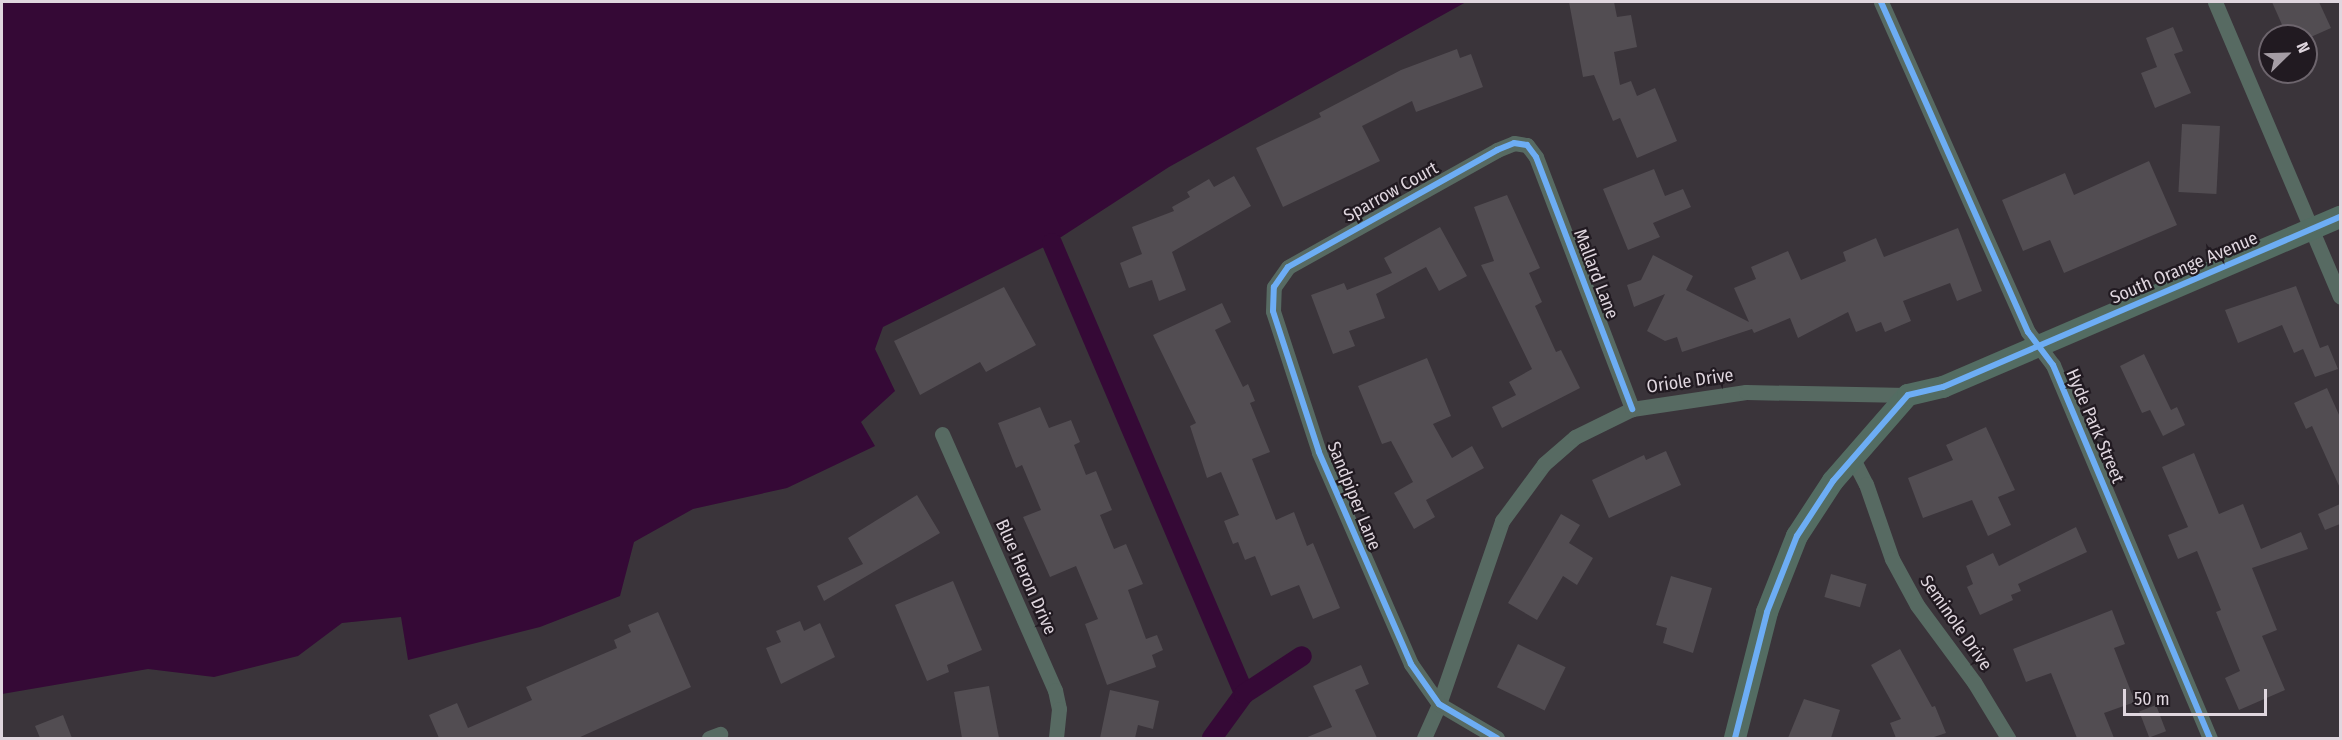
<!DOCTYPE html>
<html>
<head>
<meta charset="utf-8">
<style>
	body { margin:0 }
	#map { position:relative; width:2342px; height:740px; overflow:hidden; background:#3a343a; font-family:"Fira Sans Condensed",sans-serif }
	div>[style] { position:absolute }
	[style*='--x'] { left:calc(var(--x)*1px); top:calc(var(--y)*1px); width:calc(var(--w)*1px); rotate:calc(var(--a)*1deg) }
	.water>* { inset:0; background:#350936 }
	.canal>* { height:20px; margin:-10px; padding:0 10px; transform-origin:10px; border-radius:10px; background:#350936 }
	.building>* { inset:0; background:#524d52; transform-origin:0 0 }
	.street>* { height:15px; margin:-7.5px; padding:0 7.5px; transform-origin:7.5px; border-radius:7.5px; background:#576a62 }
	.secondary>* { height:22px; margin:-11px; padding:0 11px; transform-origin:11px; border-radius:11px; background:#536c62 }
	.cycleway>* { height:6px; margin:-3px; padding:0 3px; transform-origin:3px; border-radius:3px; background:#6dadf4 }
	span { translate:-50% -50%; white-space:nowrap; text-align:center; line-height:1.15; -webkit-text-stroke:4.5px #211a21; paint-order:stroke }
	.street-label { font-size:18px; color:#dfd6de }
	.frame { position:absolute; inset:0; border:3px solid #dfd6de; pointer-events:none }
	.north { position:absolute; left:2258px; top:24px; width:60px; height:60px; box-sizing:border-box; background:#211a21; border:2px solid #6d656d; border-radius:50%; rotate:67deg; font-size:16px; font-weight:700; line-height:24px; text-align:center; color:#dfd6de }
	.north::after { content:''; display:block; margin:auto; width:21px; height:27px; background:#a59da5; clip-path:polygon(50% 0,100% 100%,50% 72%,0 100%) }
	.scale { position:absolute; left:2123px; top:689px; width:144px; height:27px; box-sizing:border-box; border:3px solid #dfd6de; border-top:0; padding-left:8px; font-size:18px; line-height:21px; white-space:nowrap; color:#dfd6de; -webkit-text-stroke:4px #211a21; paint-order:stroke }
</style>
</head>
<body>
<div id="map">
	<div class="water">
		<div style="clip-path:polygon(2px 2px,1466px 2px,1169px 167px,1052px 243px,883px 327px,875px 349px,895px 391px,861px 422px,875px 446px,787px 488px,693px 509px,634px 542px,620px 596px,540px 627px,408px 660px,401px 617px,342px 623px,298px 656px,214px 677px,148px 669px,2px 694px)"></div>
	</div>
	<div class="canal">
		<div style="--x:1052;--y:243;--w:490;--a:66.9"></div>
		<div style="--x:1212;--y:738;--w:54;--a:-54"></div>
		<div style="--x:1244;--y:694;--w:69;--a:-33.2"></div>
	</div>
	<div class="building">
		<div style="clip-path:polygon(1569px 2px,1614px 2px,1617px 17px,1631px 15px,1637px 47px,1614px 52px,1620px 85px,1631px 81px,1637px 96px,1655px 88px,1677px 141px,1637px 158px,1620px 118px,1613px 121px,1594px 75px,1583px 77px)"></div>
		<div style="clip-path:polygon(2272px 2px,2319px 2px,2331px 28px,2313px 36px,2287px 36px)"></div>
		<div style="clip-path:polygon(2173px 27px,2183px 51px,2174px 54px,2191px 93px,2155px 108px,2141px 73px,2157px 67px,2146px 38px)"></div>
		<div style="clip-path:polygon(1457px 49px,1460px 58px,1471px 54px,1483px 87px,1416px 112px,1412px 101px,1362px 126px,1380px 161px,1283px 207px,1256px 148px,1321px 117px,1319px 113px,1401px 70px)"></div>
		<div style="left:2182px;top:124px;width:38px;height:68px;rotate:3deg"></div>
		<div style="clip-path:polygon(2149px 161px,2177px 225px,2064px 273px,2050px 240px,2023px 251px,2002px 200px,2065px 173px,2074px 195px)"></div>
		<div style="clip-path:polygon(1654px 169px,1665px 196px,1683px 189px,1691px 207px,1653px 223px,1660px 237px,1628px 250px,1603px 189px)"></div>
		<div style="clip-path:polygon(1234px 176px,1251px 206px,1172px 252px,1186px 290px,1159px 301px,1152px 280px,1129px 288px,1120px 263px,1142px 254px,1132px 227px,1174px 211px,1172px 207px,1190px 197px,1187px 192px,1209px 179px,1214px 187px)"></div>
		<div style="clip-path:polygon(1507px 195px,1540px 268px,1529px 273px,1542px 302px,1535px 306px,1556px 352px,1561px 350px,1580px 388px,1502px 428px,1492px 407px,1516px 395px,1509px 382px,1532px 369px,1481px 265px,1494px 261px,1474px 207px)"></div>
		<div style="clip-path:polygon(1440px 227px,1467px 276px,1439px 291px,1426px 267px,1376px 294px,1385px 318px,1349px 331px,1355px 346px,1333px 354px,1311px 295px,1344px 283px,1347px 290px,1392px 273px,1384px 258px)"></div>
		<div style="clip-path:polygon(1958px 228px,1982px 291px,1957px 301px,1950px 283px,1903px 301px,1911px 321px,1885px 332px,1881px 322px,1856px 332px,1848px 312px,1798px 338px,1790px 318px,1754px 333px,1752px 329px,1682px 352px,1677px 337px,1665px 341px,1647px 331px,1665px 294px,1634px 307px,1627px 285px,1641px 280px,1653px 255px,1693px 276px,1686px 290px,1749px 322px,1734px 288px,1756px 279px,1751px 267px,1788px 251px,1801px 280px,1846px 261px,1843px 252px,1876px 238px,1884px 257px)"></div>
		<div style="clip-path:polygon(2296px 286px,2320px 348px,2328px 345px,2338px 369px,2315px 377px,2303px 349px,2294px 353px,2282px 325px,2238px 343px,2225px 310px)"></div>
		<div style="clip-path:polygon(1004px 287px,1036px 345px,986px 372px,980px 362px,920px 395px,894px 341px)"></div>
		<div style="clip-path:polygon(1222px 303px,1231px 322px,1215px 330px,1243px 387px,1248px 384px,1255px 401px,1250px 403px,1270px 452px,1252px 459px,1276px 520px,1294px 512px,1307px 546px,1313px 543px,1340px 608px,1313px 619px,1299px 585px,1271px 596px,1255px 556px,1245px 560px,1238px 542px,1233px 544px,1224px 521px,1239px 515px,1221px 472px,1207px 478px,1190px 426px,1196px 423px,1153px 335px)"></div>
		<div style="clip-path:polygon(2144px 354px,2171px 410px,2177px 407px,2185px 425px,2163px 436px,2150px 410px,2142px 413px,2120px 366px)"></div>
		<div style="clip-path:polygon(1427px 358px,1451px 416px,1433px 424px,1452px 458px,1472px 446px,1484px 468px,1426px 500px,1435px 517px,1414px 529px,1394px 493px,1413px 482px,1391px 441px,1382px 444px,1358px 386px)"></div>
		<div style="clip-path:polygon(2327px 388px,2340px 417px,2340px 488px,2312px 426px,2306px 429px,2294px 403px)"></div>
		<div style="clip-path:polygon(1040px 407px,1049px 428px,1071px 420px,1080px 442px,1074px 445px,1086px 475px,1096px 471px,1112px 510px,1100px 515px,1114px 549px,1126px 544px,1143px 584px,1128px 590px,1146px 639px,1157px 635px,1163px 650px,1152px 655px,1156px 667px,1107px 685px,1085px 624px,1098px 619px,1076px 566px,1050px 577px,1023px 517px,1041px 510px,1022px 465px,1016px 468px,998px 423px)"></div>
		<div style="clip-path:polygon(1986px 427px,2015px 490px,1998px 497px,2011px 525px,1988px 536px,1972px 500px,1923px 518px,1908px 478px,1953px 460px,1946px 445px)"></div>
		<div style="clip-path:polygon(1666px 451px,1681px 485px,1609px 518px,1592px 480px,1644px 455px,1646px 460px)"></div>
		<div style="clip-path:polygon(2194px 453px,2219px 514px,2243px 504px,2261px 549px,2301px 532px,2308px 549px,2252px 568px,2277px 630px,2262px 636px,2285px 690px,2239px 710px,2225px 678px,2240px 671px,2216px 612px,2221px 610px,2197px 551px,2178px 559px,2168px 535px,2188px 527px,2162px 467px)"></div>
		<div style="clip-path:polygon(917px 495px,940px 533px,824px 601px,817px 586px,863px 564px,848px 538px)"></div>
		<div style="clip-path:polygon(2340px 504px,2340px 524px,2325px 530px,2318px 514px)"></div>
		<div style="clip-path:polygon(1561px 514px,1580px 525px,1569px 543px,1593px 558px,1577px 585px,1563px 576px,1537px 620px,1508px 603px)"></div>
		<div style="clip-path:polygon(2076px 527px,2087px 552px,2018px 584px,2021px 591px,2011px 595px,2013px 600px,1980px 615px,1967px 587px,1973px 584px,1966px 566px,1993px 553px,1999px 566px)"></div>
		<div style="left:1831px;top:574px;width:37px;height:24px;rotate:16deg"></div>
		<div style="clip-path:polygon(1671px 576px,1712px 588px,1693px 653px,1663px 643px,1667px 628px,1656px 625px)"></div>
		<div style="clip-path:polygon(953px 581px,982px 650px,947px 665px,949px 672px,927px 681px,895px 605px)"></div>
		<div style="clip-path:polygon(2112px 610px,2125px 644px,2114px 648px,2135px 702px,2104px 713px,2114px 738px,2077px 738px,2051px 673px,2026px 682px,2013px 649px)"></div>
		<div style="clip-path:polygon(658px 612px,691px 687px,578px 738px,439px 738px,429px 715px,457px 703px,468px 728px,532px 700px,526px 687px,617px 648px,614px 640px,631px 632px,628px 625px)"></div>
		<div style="clip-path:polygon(800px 621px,804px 631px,820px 623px,835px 657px,781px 684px,766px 648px,781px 642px,776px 631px)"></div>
		<div style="left:1518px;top:644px;width:53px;height:48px;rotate:26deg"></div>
		<div style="clip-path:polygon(1900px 649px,1932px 707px,1935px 706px,1946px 733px,1931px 738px,1896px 738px,1890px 723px,1901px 719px,1871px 665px)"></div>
		<div style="clip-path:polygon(1361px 665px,1369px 684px,1355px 690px,1377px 738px,1305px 738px,1332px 727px,1313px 686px)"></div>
		<div style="clip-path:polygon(989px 686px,999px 738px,962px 738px,954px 692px)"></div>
		<div style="clip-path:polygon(1110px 690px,1159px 701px,1153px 729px,1138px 725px,1135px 738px,1100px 738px)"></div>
		<div style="clip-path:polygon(1804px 699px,1840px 710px,1831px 738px,1788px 738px)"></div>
		<div style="left:2156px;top:705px;width:28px;height:18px;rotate:69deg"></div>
		<div style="clip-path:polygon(63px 715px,72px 738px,40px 738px,35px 726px)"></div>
	</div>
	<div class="street">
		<div style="--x:1881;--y:2;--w:361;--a:66"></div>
		<div style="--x:2028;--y:332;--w:41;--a:52.9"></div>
		<div style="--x:2053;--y:365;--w:405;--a:67.2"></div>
		<div style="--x:2215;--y:2;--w:320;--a:67"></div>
		<div style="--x:942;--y:434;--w:280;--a:66.2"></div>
		<div style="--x:1055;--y:690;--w:19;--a:78"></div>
		<div style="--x:1059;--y:709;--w:29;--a:96"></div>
		<div style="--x:1853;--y:459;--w:28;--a:63"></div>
		<div style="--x:1866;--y:484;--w:79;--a:70.9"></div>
		<div style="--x:1892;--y:559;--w:52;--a:61.5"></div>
		<div style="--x:1917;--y:605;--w:96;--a:53.5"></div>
		<div style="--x:1974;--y:682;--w:66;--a:58.7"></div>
		<div style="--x:709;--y:738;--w:12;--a:-20"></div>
		<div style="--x:1424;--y:738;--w:37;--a:-66"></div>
		<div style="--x:1439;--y:704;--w:194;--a:-71"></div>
		<div style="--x:1502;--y:521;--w:71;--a:-53.6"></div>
		<div style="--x:1544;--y:464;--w:41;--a:-41.1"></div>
		<div style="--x:1575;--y:437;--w:64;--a:-26.2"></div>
		<div style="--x:1632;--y:409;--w:115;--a:-8.5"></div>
		<div style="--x:1746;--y:392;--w:162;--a:1.1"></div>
		<div style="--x:1497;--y:738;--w:67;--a:-149.6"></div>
		<div style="--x:1439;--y:704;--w:49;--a:-125"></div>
		<div style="--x:1411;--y:664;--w:231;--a:-113.5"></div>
		<div style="--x:1319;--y:452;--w:148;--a:-108.1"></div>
		<div style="--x:1273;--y:311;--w:24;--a:-88"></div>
		<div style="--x:1274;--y:287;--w:24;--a:-55"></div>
		<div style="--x:1288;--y:267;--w:240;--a:-29.2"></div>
		<div style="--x:1497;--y:150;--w:18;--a:-22"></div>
		<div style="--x:1514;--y:143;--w:13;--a:9"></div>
		<div style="--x:1527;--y:145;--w:15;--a:53"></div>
		<div style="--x:1536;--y:157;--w:270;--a:69.1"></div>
	</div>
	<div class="secondary">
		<div style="--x:1735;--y:738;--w:130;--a:-75.7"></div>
		<div style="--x:1767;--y:612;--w:82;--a:-68.5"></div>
		<div style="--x:1797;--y:536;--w:66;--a:-56.8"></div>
		<div style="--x:1833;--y:481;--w:114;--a:-48.9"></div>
		<div style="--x:1908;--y:395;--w:36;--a:-13"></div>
		<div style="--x:1943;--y:387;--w:432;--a:-23.2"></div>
	</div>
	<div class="cycleway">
		<div style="--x:1881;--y:2;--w:361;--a:66"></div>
		<div style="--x:2028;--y:332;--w:41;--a:52.9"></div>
		<div style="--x:2053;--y:365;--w:405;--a:67.2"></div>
		<div style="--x:1497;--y:738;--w:67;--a:-149.6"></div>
		<div style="--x:1439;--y:704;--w:49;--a:-125"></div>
		<div style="--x:1411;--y:664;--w:231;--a:-113.5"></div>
		<div style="--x:1319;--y:452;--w:148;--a:-108.1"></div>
		<div style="--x:1273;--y:311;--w:24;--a:-88"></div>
		<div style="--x:1274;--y:287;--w:24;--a:-55"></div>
		<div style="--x:1288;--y:267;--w:240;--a:-29.2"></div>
		<div style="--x:1497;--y:150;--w:18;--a:-22"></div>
		<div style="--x:1514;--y:143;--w:13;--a:9"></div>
		<div style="--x:1527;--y:145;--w:15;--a:53"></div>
		<div style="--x:1536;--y:157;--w:270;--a:69.1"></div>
		<div style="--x:1735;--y:738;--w:130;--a:-75.7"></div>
		<div style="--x:1767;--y:612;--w:82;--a:-68.5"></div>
		<div style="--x:1797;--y:536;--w:66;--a:-56.8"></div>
		<div style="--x:1833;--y:481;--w:114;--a:-48.9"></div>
		<div style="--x:1908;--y:395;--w:36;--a:-13"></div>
		<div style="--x:1943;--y:387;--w:432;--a:-23.2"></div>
	</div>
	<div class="street-label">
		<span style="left:1391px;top:192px;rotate:-29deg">Sparrow Court</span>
		<span style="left:2184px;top:268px;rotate:-23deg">South Orange Avenue</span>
		<span style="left:1596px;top:274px;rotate:69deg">Mallard Lane</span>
		<span style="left:1690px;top:381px;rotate:-8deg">Oriole Drive</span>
		<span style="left:2095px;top:426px;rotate:67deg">Hyde Park Street</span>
		<span style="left:1354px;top:496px;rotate:68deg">Sandpiper Lane</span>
		<span style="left:1026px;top:577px;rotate:66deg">Blue Heron Drive</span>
		<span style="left:1956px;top:623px;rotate:55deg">Seminole Drive</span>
	</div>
	<div class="frame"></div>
	<div class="north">N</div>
	<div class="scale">50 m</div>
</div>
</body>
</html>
